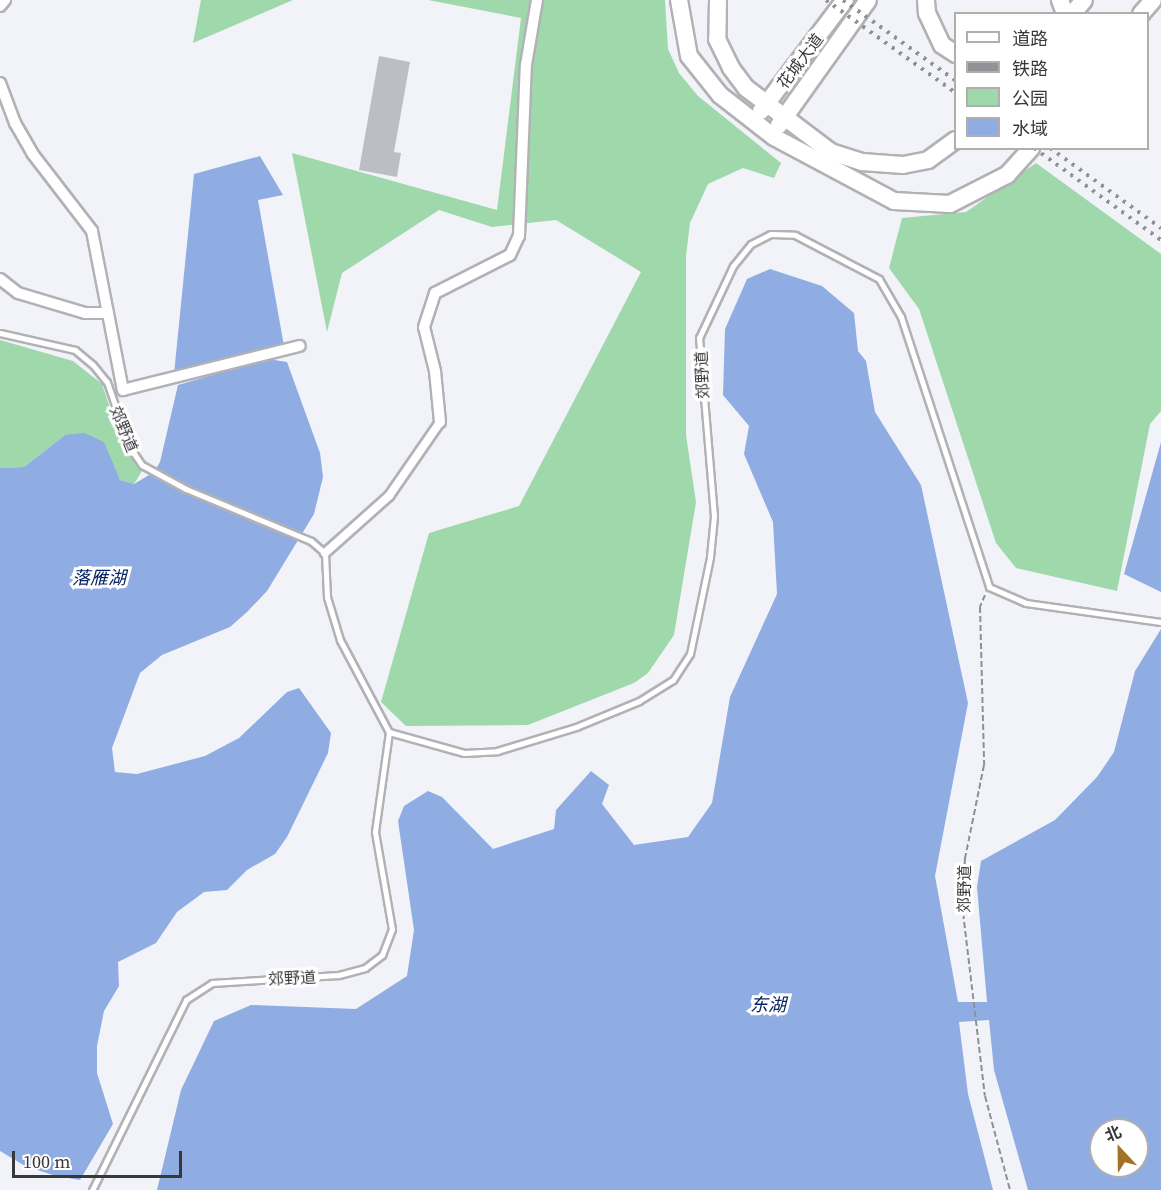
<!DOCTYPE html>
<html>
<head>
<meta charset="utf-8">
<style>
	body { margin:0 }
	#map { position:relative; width:1161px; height:1190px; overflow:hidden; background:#f2f3f8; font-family:"Source Serif 4","Noto Sans SC",serif }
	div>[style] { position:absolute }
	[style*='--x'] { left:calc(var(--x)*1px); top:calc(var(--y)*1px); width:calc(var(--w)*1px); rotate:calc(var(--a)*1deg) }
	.green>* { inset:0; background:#9fd8ab }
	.water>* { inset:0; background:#8face3 }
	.building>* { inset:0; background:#bdbec3 }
	.path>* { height:2px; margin-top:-1px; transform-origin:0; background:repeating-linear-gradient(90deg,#909094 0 6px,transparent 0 9px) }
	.roads { filter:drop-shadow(2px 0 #b1b1b6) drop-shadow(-2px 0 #b1b1b6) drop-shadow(0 2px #b1b1b6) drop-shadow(0 -2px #b1b1b6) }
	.service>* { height:5px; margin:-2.5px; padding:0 2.5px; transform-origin:2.5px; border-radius:2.5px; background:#fff }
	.pedestrian>* { height:8px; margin:-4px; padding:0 4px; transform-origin:4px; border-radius:4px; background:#fff }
	.minor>* { height:10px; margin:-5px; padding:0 5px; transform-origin:5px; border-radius:5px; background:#fff }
	.primary>* { height:16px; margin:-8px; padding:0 8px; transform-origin:8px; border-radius:8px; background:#fff }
	.rail>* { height:4px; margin-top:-2px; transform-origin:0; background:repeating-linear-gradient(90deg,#919295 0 3px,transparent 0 9px) }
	span { translate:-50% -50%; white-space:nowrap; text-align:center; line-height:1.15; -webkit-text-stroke:6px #fff; paint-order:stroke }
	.street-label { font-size:16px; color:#38383a }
	.water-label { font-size:18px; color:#062361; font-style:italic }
	.legend { position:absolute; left:954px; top:12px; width:195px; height:138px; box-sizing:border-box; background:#fff; border:2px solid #afafb0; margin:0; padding:8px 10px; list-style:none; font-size:18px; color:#38383a }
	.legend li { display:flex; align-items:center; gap:12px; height:30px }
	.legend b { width:30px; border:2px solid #afafb0 }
	.north { position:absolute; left:1089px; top:1118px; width:60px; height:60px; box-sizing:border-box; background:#fff; border:2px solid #afafb0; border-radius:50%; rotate:338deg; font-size:16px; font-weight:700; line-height:24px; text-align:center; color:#38383a }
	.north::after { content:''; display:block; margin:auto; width:21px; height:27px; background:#a37227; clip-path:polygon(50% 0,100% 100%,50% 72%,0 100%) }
	.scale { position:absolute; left:12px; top:1151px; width:170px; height:27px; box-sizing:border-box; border:3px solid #38383a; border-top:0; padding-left:8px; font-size:18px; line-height:21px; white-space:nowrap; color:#38383a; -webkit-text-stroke:4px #fff; paint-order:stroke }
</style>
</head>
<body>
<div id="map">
	<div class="green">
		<div style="clip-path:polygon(201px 0,293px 0,193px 43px)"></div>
		<div style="clip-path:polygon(428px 0,665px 0,668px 49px,679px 73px,698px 96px,781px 163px,774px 178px,743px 168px,708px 184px,690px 223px,686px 256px,686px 435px,696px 502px,674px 635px,648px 673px,634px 683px,528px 725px,406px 726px,381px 702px,429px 533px,519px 506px,641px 272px,556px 220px,492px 227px,439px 210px,342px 273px,327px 332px,292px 153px,497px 210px,521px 18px)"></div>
		<div style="clip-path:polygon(1036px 163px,1161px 254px,1161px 411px,1150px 424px,1117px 591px,1016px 568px,996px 543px,919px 309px,889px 268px,902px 218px,966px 212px)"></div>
		<div style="clip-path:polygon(0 340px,73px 361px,102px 384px,119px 435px,142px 471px,134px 484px,120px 480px,111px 464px,65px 435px,24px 467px,0 468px)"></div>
	</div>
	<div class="water">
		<div style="clip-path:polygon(260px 156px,283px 195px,258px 200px,284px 346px,174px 374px,194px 174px)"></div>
		<div style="clip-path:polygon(evenodd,770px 269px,822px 286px,854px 313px,858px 351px,866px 361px,875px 412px,921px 485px,968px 703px,935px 876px,958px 1002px,987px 1002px,977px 887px,981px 861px,1055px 820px,1097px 777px,1114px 752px,1135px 671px,1161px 629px,1161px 1190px,1028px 1190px,994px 1070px,989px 1020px,959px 1022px,968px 1094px,993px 1190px,157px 1190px,181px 1090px,214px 1021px,251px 1005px,356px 1009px,407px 976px,414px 930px,398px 821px,404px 806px,428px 791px,442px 797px,493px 849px,554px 829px,556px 810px,591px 771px,609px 785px,602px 804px,634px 845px,688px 837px,712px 803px,730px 697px,777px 594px,773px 522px,744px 454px,749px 426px,723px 395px,725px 329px,747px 279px,770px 269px,1101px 1130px,1137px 1130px,1137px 1166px,1101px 1166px,1101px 1130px)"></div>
		<div style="clip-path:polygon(268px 359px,287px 362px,320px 453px,323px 477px,314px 514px,267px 591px,247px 612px,230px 627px,162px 655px,140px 673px,112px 748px,115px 772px,137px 774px,205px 756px,239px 738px,287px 692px,299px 688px,331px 733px,328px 753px,287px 837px,275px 854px,247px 870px,227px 890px,204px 892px,177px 912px,156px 943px,118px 962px,119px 986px,104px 1011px,97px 1046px,97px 1073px,113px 1124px,80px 1180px,56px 1176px,25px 1166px,0 1151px,0 468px,24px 467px,65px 435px,84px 433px,104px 442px,120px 480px,134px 484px,154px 472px,160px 462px,178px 385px)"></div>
		<div style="clip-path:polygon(1161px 442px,1161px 592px,1124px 574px)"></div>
	</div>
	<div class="building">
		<div style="clip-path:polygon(379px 56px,410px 62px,394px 152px,401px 153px,397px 177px,359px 170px)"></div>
	</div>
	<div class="path">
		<div style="--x:985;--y:595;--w:13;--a:113"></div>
		<div style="--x:980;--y:607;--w:158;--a:88.5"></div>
		<div style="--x:984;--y:765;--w:95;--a:101.5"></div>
		<div style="--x:965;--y:858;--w:46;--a:93.7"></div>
		<div style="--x:962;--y:904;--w:193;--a:83.2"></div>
		<div style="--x:985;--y:1096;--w:97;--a:75.1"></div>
	</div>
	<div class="roads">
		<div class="service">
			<div style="--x:0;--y:333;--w:77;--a:12.8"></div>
			<div style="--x:75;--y:350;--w:23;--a:40"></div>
			<div style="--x:93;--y:365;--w:22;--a:51"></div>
			<div style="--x:107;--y:382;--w:68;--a:71"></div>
			<div style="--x:129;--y:446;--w:23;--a:56"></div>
			<div style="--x:142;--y:465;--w:50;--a:28.6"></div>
			<div style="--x:186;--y:489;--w:135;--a:22.6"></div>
			<div style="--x:311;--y:541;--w:18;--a:41"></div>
			<div style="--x:325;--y:553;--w:44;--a:87.4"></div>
			<div style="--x:327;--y:597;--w:45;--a:73.2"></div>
			<div style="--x:340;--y:640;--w:104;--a:62"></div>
			<div style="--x:389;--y:732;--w:101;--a:98"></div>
			<div style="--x:375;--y:832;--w:98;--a:80.1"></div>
			<div style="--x:392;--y:929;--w:28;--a:111"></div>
			<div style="--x:382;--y:955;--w:21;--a:143"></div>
			<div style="--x:365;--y:968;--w:28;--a:165"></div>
			<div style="--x:338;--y:975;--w:126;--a:176.4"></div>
			<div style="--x:212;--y:983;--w:31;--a:147"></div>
			<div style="--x:186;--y:1000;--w:212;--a:116.3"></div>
			<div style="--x:389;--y:732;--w:78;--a:15.6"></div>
			<div style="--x:464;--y:753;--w:33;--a:-3"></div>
			<div style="--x:497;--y:751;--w:83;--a:-16.9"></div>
			<div style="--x:576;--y:727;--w:68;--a:-22.4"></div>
			<div style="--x:639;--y:701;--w:40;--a:-32"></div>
			<div style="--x:673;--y:680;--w:31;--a:-57"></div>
			<div style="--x:690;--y:654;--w:99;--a:-78.3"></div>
			<div style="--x:710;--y:557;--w:41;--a:-84.4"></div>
			<div style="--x:714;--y:516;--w:179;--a:-94.8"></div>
			<div style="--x:699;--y:338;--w:80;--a:-64.7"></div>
			<div style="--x:733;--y:266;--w:28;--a:-51"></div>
			<div style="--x:751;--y:244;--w:22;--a:-27"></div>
			<div style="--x:771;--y:234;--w:24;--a:2"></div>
			<div style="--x:795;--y:235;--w:95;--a:27.6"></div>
			<div style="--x:879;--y:279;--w:44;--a:59.9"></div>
			<div style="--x:901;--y:317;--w:284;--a:71.9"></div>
			<div style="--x:989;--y:587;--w:40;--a:23.4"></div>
			<div style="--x:1026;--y:603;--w:136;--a:8"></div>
		</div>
		<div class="pedestrian">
			<div style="--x:325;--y:553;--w:86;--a:-41.7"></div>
			<div style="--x:389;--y:496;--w:90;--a:-55.4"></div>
		</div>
		<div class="minor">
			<div style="--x:0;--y:6;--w:8;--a:-50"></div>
			<div style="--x:0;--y:83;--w:43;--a:69.4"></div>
			<div style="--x:15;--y:123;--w:34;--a:60"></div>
			<div style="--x:32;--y:153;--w:98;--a:52.4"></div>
			<div style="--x:92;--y:231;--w:162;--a:79"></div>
			<div style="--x:123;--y:390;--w:182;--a:-14"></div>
			<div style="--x:0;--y:279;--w:23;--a:38"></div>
			<div style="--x:18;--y:293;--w:70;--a:16.6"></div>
			<div style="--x:85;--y:313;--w:23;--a:0"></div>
			<div style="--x:440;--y:422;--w:51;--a:-95.6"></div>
			<div style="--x:435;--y:371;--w:45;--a:-104"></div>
			<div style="--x:424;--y:327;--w:36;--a:-72"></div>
			<div style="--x:435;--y:293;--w:84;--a:-26.9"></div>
			<div style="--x:510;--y:255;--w:21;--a:-65"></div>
			<div style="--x:519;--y:236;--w:171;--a:-87.7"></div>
			<div style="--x:526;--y:65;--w:66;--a:-80.4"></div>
		</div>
		<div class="primary">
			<div style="--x:679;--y:0;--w:57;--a:79.9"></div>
			<div style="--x:689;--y:56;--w:50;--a:51.5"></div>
			<div style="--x:720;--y:95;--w:68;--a:37.9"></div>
			<div style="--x:774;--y:137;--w:136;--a:28.1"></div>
			<div style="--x:894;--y:201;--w:56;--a:3.1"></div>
			<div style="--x:950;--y:204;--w:64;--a:-27"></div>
			<div style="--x:1007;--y:175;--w:36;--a:-48"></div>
			<div style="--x:718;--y:0;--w:39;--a:91"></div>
			<div style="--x:717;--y:39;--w:32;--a:64"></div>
			<div style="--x:731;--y:68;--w:25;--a:53"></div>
			<div style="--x:746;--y:88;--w:106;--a:37"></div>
			<div style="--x:831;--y:152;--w:33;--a:18"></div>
			<div style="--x:862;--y:162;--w:41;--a:4.2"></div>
			<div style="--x:903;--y:165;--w:25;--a:-11"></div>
			<div style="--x:928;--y:160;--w:34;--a:-36"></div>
			<div style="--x:926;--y:0;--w:13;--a:86"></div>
			<div style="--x:927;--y:13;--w:35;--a:65"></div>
			<div style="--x:942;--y:45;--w:17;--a:33"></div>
			<div style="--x:1060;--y:0;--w:15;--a:70"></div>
			<div style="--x:1072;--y:14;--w:18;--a:-49"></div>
			<div style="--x:1141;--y:14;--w:18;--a:-49"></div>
			<div style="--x:761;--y:111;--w:139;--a:-52.9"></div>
			<div style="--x:779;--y:125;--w:153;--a:-54.5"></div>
		</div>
	</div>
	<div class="rail">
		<div style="--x:826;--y:0;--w:160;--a:35.6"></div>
		<div style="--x:843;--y:0;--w:139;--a:35.6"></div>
		<div style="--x:1034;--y:148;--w:157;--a:35.9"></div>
		<div style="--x:1050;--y:148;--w:137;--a:35.8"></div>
	</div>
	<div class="street-label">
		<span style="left:800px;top:61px;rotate:-53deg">花城大道</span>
		<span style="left:702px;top:375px;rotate:-93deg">郊野道</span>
		<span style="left:124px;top:429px;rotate:67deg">郊野道</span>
		<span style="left:964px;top:889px;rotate:-89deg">郊野道</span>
		<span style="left:292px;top:978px;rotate:-3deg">郊野道</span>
	</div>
	<div class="water-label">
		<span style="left:99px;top:578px">落雁湖</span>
		<span style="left:768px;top:1005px">东湖</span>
	</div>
	<ul class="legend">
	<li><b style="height:8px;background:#fff"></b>道路</li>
	<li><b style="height:8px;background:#919295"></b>铁路</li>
	<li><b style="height:16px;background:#9fd8ab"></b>公园</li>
	<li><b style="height:16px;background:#8face3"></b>水域</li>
	</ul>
	<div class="north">北</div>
	<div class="scale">100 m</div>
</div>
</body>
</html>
